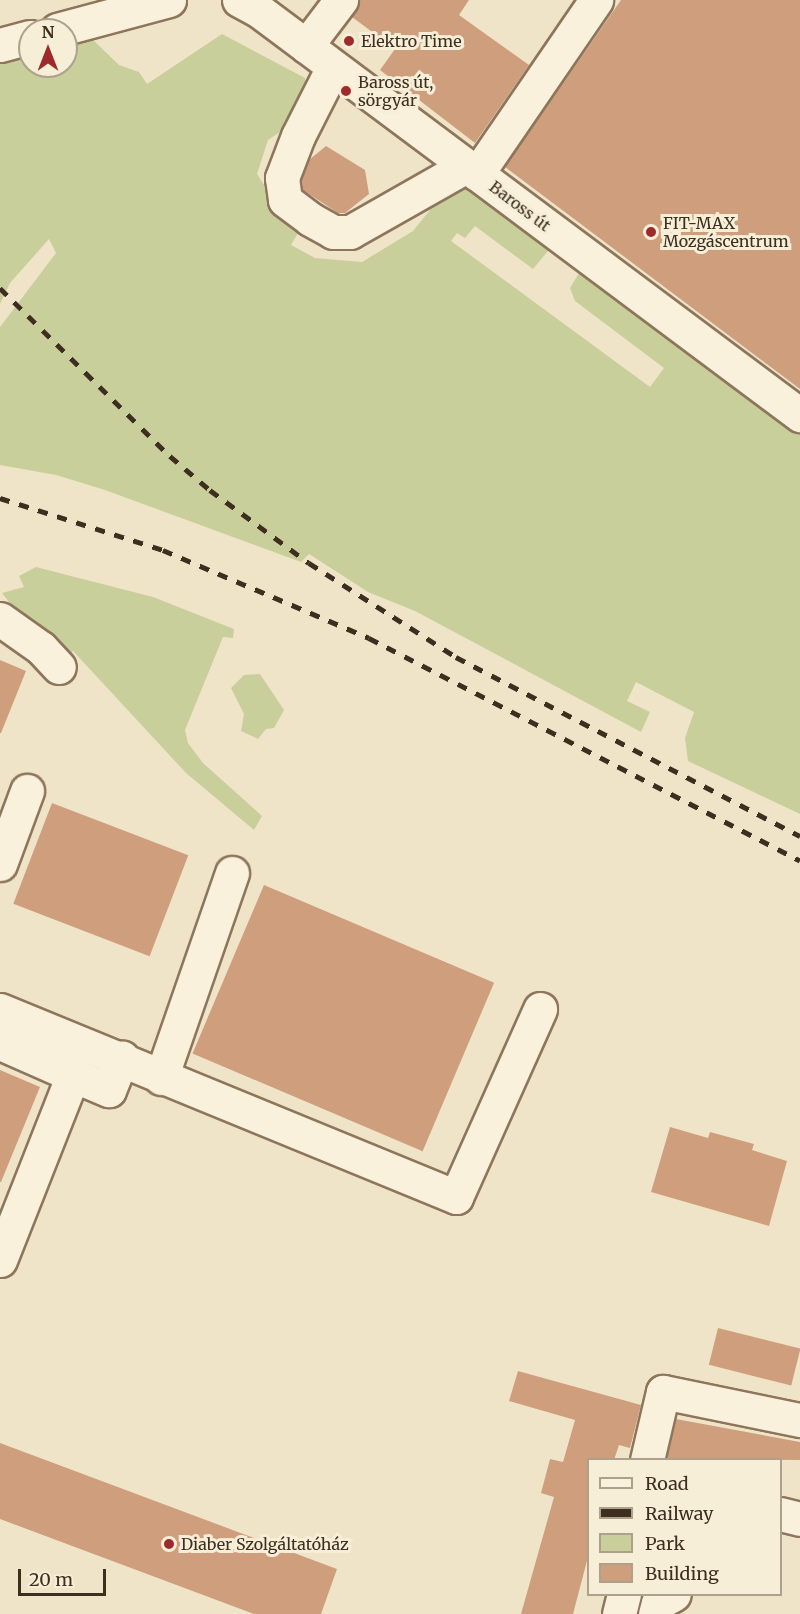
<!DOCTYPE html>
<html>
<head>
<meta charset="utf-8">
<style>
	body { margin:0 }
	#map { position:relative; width:800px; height:1614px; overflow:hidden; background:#f0e4c8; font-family:Merriweather,serif }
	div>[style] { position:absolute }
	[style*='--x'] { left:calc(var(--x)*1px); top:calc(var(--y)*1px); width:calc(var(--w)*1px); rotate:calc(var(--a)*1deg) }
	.green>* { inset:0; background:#c9cf9b }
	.building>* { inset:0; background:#cf9f7d; transform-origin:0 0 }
	.roads { filter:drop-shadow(2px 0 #8d765c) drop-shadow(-2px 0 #8d765c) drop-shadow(0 2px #8d765c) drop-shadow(0 -2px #8d765c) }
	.minor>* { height:33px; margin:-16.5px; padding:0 16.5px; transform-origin:16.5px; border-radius:16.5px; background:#faf1dc }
	.rail>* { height:4.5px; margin-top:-2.25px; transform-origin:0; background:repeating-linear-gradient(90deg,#3d2e20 0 10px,transparent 0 20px) }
	.dots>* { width:16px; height:16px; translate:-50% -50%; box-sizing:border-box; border:3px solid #f7eed8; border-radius:50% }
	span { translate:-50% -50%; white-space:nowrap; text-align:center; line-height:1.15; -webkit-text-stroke:6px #f7eed8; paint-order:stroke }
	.poi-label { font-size:16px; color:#3d2e20 }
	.left { translate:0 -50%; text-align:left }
	.street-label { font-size:16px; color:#3d2e20 }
	.legend { position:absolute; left:587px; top:1458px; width:195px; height:138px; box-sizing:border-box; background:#f7eed8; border:2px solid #ada18e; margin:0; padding:8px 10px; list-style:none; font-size:18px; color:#3d2e20 }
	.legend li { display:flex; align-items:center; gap:12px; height:30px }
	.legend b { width:30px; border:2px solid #ada18e }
	.north { position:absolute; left:18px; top:18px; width:60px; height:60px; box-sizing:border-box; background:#f7eed8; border:2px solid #ada18e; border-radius:50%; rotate:0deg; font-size:16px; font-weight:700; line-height:24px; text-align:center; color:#3d2e20 }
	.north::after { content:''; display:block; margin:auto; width:21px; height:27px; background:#9e2a2b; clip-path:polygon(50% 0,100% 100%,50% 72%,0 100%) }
	.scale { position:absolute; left:18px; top:1569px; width:88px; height:27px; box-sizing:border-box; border:3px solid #3d2e20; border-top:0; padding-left:8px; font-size:18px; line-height:21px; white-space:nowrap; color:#3d2e20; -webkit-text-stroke:4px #f7eed8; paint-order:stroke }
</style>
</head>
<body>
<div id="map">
	<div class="green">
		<div style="clip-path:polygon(222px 34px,305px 78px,306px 102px,283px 130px,268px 140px,257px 174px,280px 210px,301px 228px,291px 245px,315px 258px,362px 262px,413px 231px,455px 179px,462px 178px,553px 245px,533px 269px,475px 226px,465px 238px,457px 233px,451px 241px,650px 387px,664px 368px,575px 301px,570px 288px,582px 268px,800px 430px,800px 814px,688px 761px,685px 738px,694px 712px,636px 682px,627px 701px,650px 712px,641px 732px,415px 611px,368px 592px,309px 554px,301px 562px,105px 490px,56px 475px,0 465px,0 327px,56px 253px,49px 239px,10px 283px,0 304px,0 61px,30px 54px,30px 66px,66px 66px,66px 46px,92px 39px,119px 65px,139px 72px,147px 84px)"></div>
		<div style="clip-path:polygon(36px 567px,153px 597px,234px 629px,233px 638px,223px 637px,185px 730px,188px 743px,203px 763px,262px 816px,254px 830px,186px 773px,73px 651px,61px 659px,36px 637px,2px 593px,24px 587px,19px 576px)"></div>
		<div style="clip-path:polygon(260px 674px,284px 710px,274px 728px,266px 729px,258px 739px,241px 731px,244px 714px,231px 688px,244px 675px)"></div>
	</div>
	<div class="building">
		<div style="clip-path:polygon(360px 0,469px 0,459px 15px,529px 65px,475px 143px,380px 70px,395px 49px,352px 17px)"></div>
		<div style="clip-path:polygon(621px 0,800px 0,800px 389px,505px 167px)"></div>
		<div style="clip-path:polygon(326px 146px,365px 170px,369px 194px,345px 213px,338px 213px,303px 190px,301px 180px,309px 160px)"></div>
		<div style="clip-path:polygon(0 660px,26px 671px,1px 733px,0 733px)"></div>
		<div style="left:52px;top:803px;width:146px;height:108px;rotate:21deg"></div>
		<div style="left:264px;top:885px;width:250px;height:183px;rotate:23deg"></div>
		<div style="clip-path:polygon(0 1070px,40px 1087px,1px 1182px,0 1182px)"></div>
		<div style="clip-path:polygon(670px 1127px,708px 1138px,710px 1132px,754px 1144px,752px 1150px,787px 1161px,769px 1226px,651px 1192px)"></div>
		<div style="left:718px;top:1328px;width:85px;height:38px;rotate:14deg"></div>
		<div style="clip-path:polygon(518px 1371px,641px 1405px,630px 1448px,619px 1445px,614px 1460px,588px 1460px,588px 1557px,573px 1614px,521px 1614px,554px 1497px,541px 1493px,550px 1459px,563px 1462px,575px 1420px,509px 1401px)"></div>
		<div style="clip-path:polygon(676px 1419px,800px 1442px,800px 1460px,666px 1459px)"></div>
		<div style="clip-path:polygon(0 1443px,337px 1569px,321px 1614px,254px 1614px,0 1519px)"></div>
	</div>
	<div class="roads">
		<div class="minor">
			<div style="--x:239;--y:0;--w:21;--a:28"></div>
			<div style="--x:258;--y:10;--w:677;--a:36.77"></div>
			<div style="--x:57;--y:30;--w:116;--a:-15"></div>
			<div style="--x:0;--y:45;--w:31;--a:-15"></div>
			<div style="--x:306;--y:46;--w:58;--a:-52.7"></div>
			<div style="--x:333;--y:67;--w:77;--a:116.9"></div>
			<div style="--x:298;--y:136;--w:45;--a:110.9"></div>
			<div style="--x:282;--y:178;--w:22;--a:82"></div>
			<div style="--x:285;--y:200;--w:31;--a:37"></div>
			<div style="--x:310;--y:219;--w:26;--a:29"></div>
			<div style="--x:333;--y:232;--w:17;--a:0"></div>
			<div style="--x:350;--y:232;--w:133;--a:-29.6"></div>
			<div style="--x:477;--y:174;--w:211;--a:-55.6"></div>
			<div style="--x:0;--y:619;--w:50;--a:35.3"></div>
			<div style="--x:41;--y:648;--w:26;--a:47"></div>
			<div style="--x:0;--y:864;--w:78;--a:-69.7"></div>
			<div style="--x:0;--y:1010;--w:493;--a:22.3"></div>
			<div style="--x:456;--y:1197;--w:206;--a:-65.9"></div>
			<div style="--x:0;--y:1043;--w:80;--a:23.7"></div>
			<div style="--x:161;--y:1078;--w:217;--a:-70.9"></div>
			<div style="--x:0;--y:1260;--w:199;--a:-68.5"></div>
			<div style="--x:73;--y:1075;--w:39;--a:23"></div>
			<div style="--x:109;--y:1090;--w:35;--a:-68"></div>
			<div style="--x:647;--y:1460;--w:70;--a:-76.8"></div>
			<div style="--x:663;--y:1392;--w:140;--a:11.6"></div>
			<div style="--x:780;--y:1514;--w:21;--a:14"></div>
			<div style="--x:619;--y:1614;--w:21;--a:-76"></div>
			<div style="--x:655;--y:1614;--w:11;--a:-75"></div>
			<div style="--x:658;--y:1603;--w:18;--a:-29"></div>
		</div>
	</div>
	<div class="rail">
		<div style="--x:0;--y:288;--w:239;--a:44.7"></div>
		<div style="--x:170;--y:456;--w:52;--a:40.4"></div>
		<div style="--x:210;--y:490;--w:123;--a:36.4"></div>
		<div style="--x:309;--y:563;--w:174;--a:32.6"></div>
		<div style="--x:456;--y:657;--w:388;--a:27.5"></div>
		<div style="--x:0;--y:498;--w:171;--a:17.7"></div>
		<div style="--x:163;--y:550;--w:224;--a:23.1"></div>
		<div style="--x:369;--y:638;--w:485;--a:27.3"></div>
	</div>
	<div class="dots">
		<div style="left:349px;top:41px;background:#9e2a2b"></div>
		<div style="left:346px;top:91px;background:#9e2a2b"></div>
		<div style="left:651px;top:232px;background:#9e2a2b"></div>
		<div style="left:169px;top:1544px;background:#9e2a2b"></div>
	</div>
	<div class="poi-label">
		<span class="left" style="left:361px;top:41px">Elektro Time</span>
		<span class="left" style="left:358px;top:91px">Baross út,<br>sörgyár</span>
		<span class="left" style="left:663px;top:232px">FIT-MAX<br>Mozgáscentrum</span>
		<span class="left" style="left:181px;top:1544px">Diaber Szolgáltatóház</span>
	</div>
	<div class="street-label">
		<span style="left:520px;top:206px;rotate:37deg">Baross út</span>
	</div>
	<ul class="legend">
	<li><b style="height:8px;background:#faf1dc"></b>Road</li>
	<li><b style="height:8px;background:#3d2e20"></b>Railway</li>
	<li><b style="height:16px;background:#c9cf9b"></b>Park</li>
	<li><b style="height:16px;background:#cf9f7d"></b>Building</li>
	</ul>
	<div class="north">N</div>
	<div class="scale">20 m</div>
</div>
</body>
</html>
